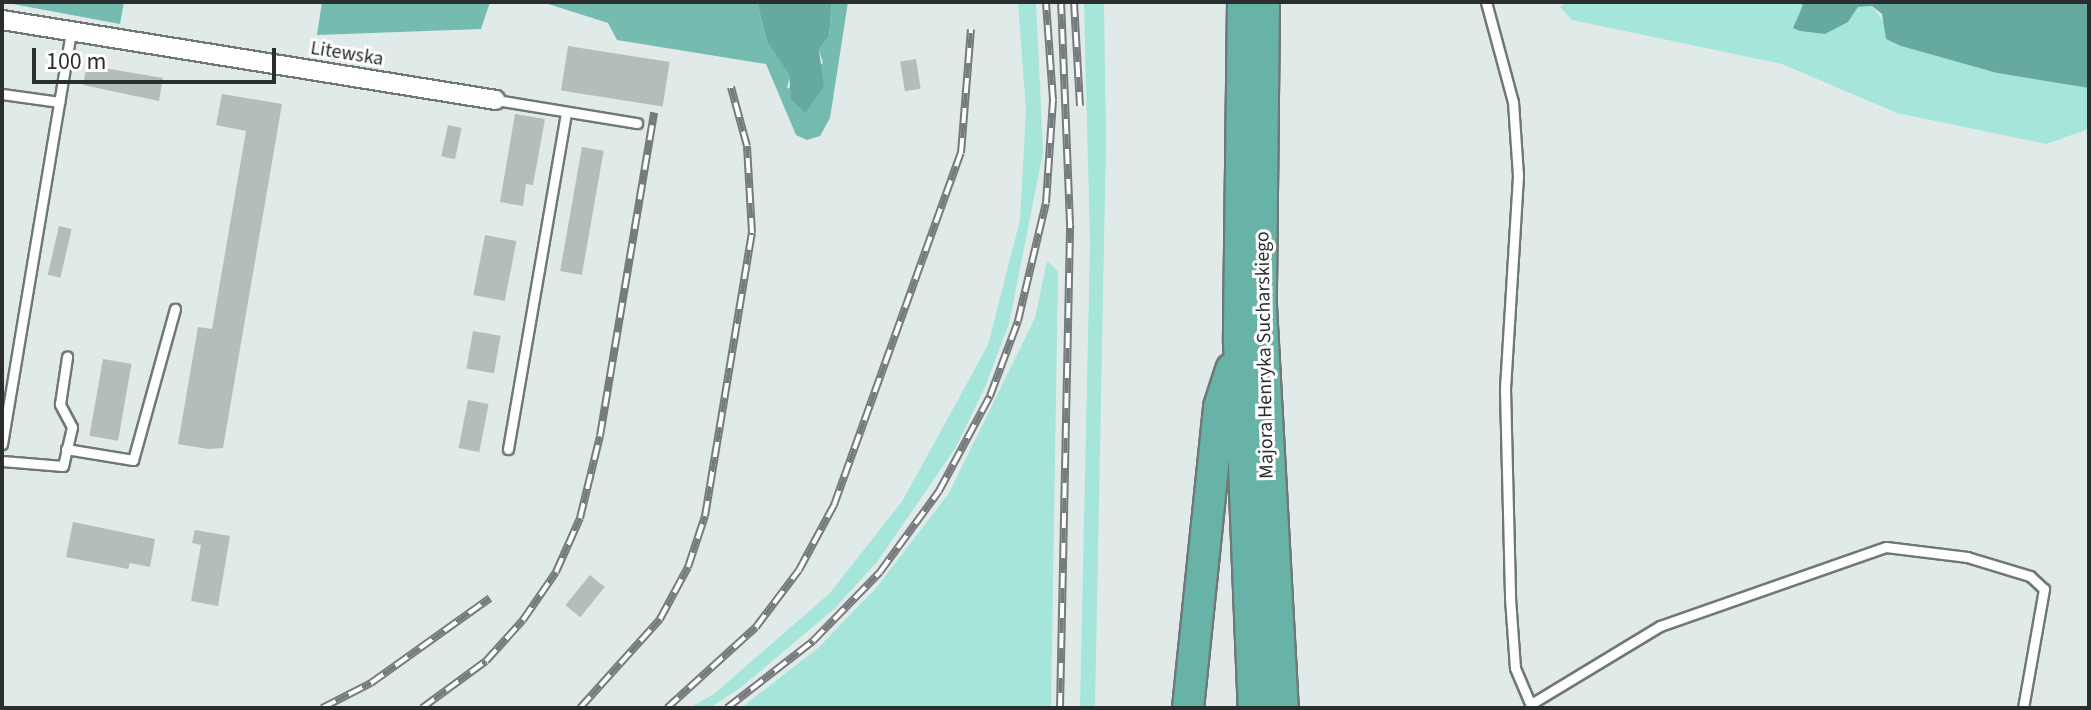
<!DOCTYPE html>
<html>
<head>
<meta charset="utf-8">
<style>
	body { margin:0 }
	#map { position:relative; width:2091px; height:710px; overflow:hidden; background:#e0eae8; font-family:"Source Sans 3",sans-serif }
	div>[style] { position:absolute }
	[style*='--x'] { left:calc(var(--x)*1px); top:calc(var(--y)*1px); width:calc(var(--w)*1px); rotate:calc(var(--a)*1deg) }
	.green>* { inset:0; background:#a6e5da }
	.forest>* { inset:0; background:#76bbb0 }
	.water>* { inset:0; background:#66aa9f }
	.building>* { inset:0; background:#b3bdbb; transform-origin:0 0 }
	.roads { filter:drop-shadow(2px 0 #6f7876) drop-shadow(-2px 0 #6f7876) drop-shadow(0 2px #6f7876) drop-shadow(0 -2px #6f7876) }
	.service>* { height:9px; margin:-4.5px; padding:0 4.5px; transform-origin:4.5px; border-radius:4.5px; background:#fff }
	.minor>* { height:18px; margin:-9px; padding:0 9px; transform-origin:9px; border-radius:9px; background:#fff }
	.trunk>* { height:30px; margin:-15px; padding:0 15px; transform-origin:15px; border-radius:15px; background:#68b3a8 }
	.rail>* { height:8px; margin-top:-4px; transform-origin:0; background:repeating-linear-gradient(90deg,#fff 0 15px,#767c7b 0 30px); box-sizing:border-box; border-block:2px solid #767c7b }
	span { translate:-50% -50%; white-space:nowrap; text-align:center; line-height:1.15; -webkit-text-stroke:6px #fff; paint-order:stroke }
	.street-label { font-size:20px; color:#2b2e2e }
	.frame { position:absolute; inset:0; border:4px solid #2b2e2e; pointer-events:none }
	.scale { position:absolute; left:32px; top:48px; width:244px; height:36px; box-sizing:border-box; border:4px solid #2b2e2e; border-top:0; padding-left:10px; font-size:24px; line-height:28px; white-space:nowrap; color:#2b2e2e; -webkit-text-stroke:6px #fff; paint-order:stroke }
</style>
</head>
<body>
<div id="map">
	<div class="green">
		<div style="clip-path:polygon(1018px 2px,1036px 2px,1043px 152px,1009px 324px,985px 387px,956px 447px,877px 562px,834px 609px,740px 688px,710px 708px,689px 708px,714px 694px,830px 593px,903px 500px,988px 345px,1020px 220px,1026px 111px)"></div>
		<div style="clip-path:polygon(1084px 2px,1104px 2px,1106px 141px,1095px 708px,1080px 708px,1090px 244px)"></div>
		<div style="clip-path:polygon(1566px 2px,1796px 2px,1803px 5px,1794px 27px,1825px 34px,1848px 22px,1858px 7px,1872px 6px,1901px 46px,1997px 73px,2089px 88px,2089px 129px,2046px 144px,1897px 113px,1782px 64px,1572px 20px,1560px 7px)"></div>
		<div style="clip-path:polygon(1047px 261px,1058px 271px,1051px 708px,741px 708px,818px 648px,877px 587px,949px 493px,1035px 318px)"></div>
	</div>
	<div class="forest">
		<div style="clip-path:polygon(2px 2px,124px 2px,120px 24px)"></div>
		<div style="clip-path:polygon(322px 2px,490px 2px,481px 29px,317px 35px)"></div>
		<div style="clip-path:polygon(542px 2px,757px 2px,767px 42px,790px 74px,787px 89px,823px 63px,819px 50px,829px 36px,832px 2px,848px 2px,830px 118px,820px 136px,807px 140px,796px 135px,766px 64px,617px 40px,608px 23px)"></div>
	</div>
	<div class="water">
		<div style="clip-path:polygon(757px 2px,832px 2px,829px 36px,819px 50px,824px 87px,805px 113px,791px 99px,789px 74px,767px 42px)"></div>
		<div style="clip-path:polygon(1796px 2px,2089px 2px,2089px 88px,1997px 73px,1901px 46px,1886px 39px,1882px 14px,1872px 6px,1858px 7px,1848px 22px,1825px 34px,1800px 31px,1793px 28px,1803px 5px)"></div>
	</div>
	<div class="building">
		<div style="left:568px;top:46px;width:103px;height:45px;rotate:9deg"></div>
		<div style="left:916px;top:59px;width:30px;height:16px;rotate:81deg"></div>
		<div style="clip-path:polygon(104px 68px,163px 78px,159px 101px,83px 85px,86px 70px)"></div>
		<div style="clip-path:polygon(222px 94px,282px 104px,223px 448px,208px 449px,178px 444px,198px 327px,212px 329px,246px 131px,216px 125px)"></div>
		<div style="clip-path:polygon(515px 114px,545px 119px,533px 185px,526px 184px,523px 206px,500px 202px)"></div>
		<div style="left:448px;top:125px;width:14px;height:32px;rotate:12deg"></div>
		<div style="left:582px;top:147px;width:22px;height:126px;rotate:10deg"></div>
		<div style="left:59px;top:226px;width:13px;height:50px;rotate:13deg"></div>
		<div style="left:485px;top:235px;width:32px;height:61px;rotate:11deg"></div>
		<div style="left:473px;top:331px;width:28px;height:38px;rotate:10deg"></div>
		<div style="left:103px;top:359px;width:29px;height:78px;rotate:10deg"></div>
		<div style="left:468px;top:400px;width:21px;height:49px;rotate:11deg"></div>
		<div style="clip-path:polygon(73px 522px,155px 539px,150px 567px,130px 563px,128px 569px,66px 557px)"></div>
		<div style="clip-path:polygon(195px 530px,230px 536px,218px 606px,191px 601px,201px 545px,192px 543px)"></div>
		<div style="left:590px;top:575px;width:19px;height:39px;rotate:39deg"></div>
	</div>
	<div class="roads">
		<div class="service">
			<div style="--x:1486;--y:2;--w:104;--a:74.9"></div>
			<div style="--x:1513;--y:102;--w:74;--a:86.1"></div>
			<div style="--x:1518;--y:176;--w:213;--a:93.5"></div>
			<div style="--x:1505;--y:389;--w:209;--a:88.6"></div>
			<div style="--x:1510;--y:598;--w:70;--a:85.9"></div>
			<div style="--x:1515;--y:668;--w:43;--a:67"></div>
			<div style="--x:2;--y:94;--w:58;--a:8"></div>
			<div style="--x:496;--y:100;--w:143;--a:9.3"></div>
			<div style="--x:2;--y:444;--w:419;--a:-80.5"></div>
			<div style="--x:66;--y:449;--w:68;--a:9.3"></div>
			<div style="--x:133;--y:460;--w:157;--a:-74.5"></div>
			<div style="--x:508;--y:449;--w:342;--a:-80.2"></div>
			<div style="--x:2;--y:461;--w:61;--a:4.7"></div>
			<div style="--x:63;--y:466;--w:40;--a:-77"></div>
			<div style="--x:72;--y:427;--w:26;--a:-118"></div>
			<div style="--x:60;--y:404;--w:48;--a:-81.5"></div>
			<div style="--x:1531;--y:704;--w:151;--a:-31.2"></div>
			<div style="--x:1660;--y:626;--w:239;--a:-19.3"></div>
			<div style="--x:1886;--y:547;--w:82;--a:7"></div>
			<div style="--x:1967;--y:557;--w:66;--a:16.8"></div>
			<div style="--x:2030;--y:576;--w:19;--a:43"></div>
			<div style="--x:2044;--y:589;--w:121;--a:100"></div>
		</div>
		<div class="minor">
			<div style="--x:2;--y:20;--w:500;--a:9.2"></div>
		</div>
		<div class="trunk">
			<div style="--x:1243;--y:2;--w:340;--a:90.7"></div>
			<div style="--x:1239;--y:342;--w:366;--a:87.7"></div>
			<div style="--x:1264;--y:2;--w:304;--a:90.6"></div>
			<div style="--x:1261;--y:306;--w:403;--a:86.9"></div>
			<div style="--x:1188;--y:708;--w:303;--a:-84.1"></div>
			<div style="--x:1219;--y:407;--w:40;--a:-72"></div>
		</div>
	</div>
	<div class="rail">
		<div style="--x:1074;--y:2;--w:104;--a:86.7"></div>
		<div style="--x:322;--y:708;--w:55;--a:-27"></div>
		<div style="--x:371;--y:683;--w:146;--a:-35.5"></div>
		<div style="--x:422;--y:708;--w:79;--a:-36.3"></div>
		<div style="--x:486;--y:661;--w:55;--a:-47.9"></div>
		<div style="--x:523;--y:620;--w:58;--a:-55.5"></div>
		<div style="--x:556;--y:572;--w:59;--a:-66"></div>
		<div style="--x:580;--y:518;--w:84;--a:-76.3"></div>
		<div style="--x:600;--y:436;--w:328;--a:-80.5"></div>
		<div style="--x:580;--y:708;--w:120;--a:-48"></div>
		<div style="--x:660;--y:619;--w:59;--a:-61.7"></div>
		<div style="--x:688;--y:567;--w:54;--a:-71.6"></div>
		<div style="--x:705;--y:516;--w:287;--a:-80.6"></div>
		<div style="--x:752;--y:233;--w:87;--a:-93.3"></div>
		<div style="--x:747;--y:146;--w:61;--a:-105.2"></div>
		<div style="--x:667;--y:708;--w:120;--a:-42.3"></div>
		<div style="--x:756;--y:627;--w:71;--a:-53"></div>
		<div style="--x:799;--y:570;--w:74;--a:-61.7"></div>
		<div style="--x:834;--y:505;--w:374;--a:-70.2"></div>
		<div style="--x:961;--y:153;--w:124;--a:-85.4"></div>
		<div style="--x:727;--y:708;--w:109;--a:-37.9"></div>
		<div style="--x:813;--y:641;--w:96;--a:-45.8"></div>
		<div style="--x:880;--y:572;--w:100;--a:-53.9"></div>
		<div style="--x:939;--y:491;--w:108;--a:-61.8"></div>
		<div style="--x:990;--y:396;--w:80;--a:-69.5"></div>
		<div style="--x:1018;--y:321;--w:121;--a:-76.7"></div>
		<div style="--x:1046;--y:203;--w:103;--a:-86.1"></div>
		<div style="--x:1053;--y:100;--w:98;--a:-94.1"></div>
		<div style="--x:1060;--y:708;--w:484;--a:-88.8"></div>
		<div style="--x:1070;--y:224;--w:222;--a:-92.3"></div>
	</div>
	<div class="street-label">
		<span style="left:347px;top:54px;rotate:9deg">Litewska</span>
		<span style="left:1265px;top:355px;rotate:-91deg">Majora Henryka Sucharskiego</span>
	</div>
	<div class="frame"></div>
	<div class="scale">100 m</div>
</div>
</body>
</html>
